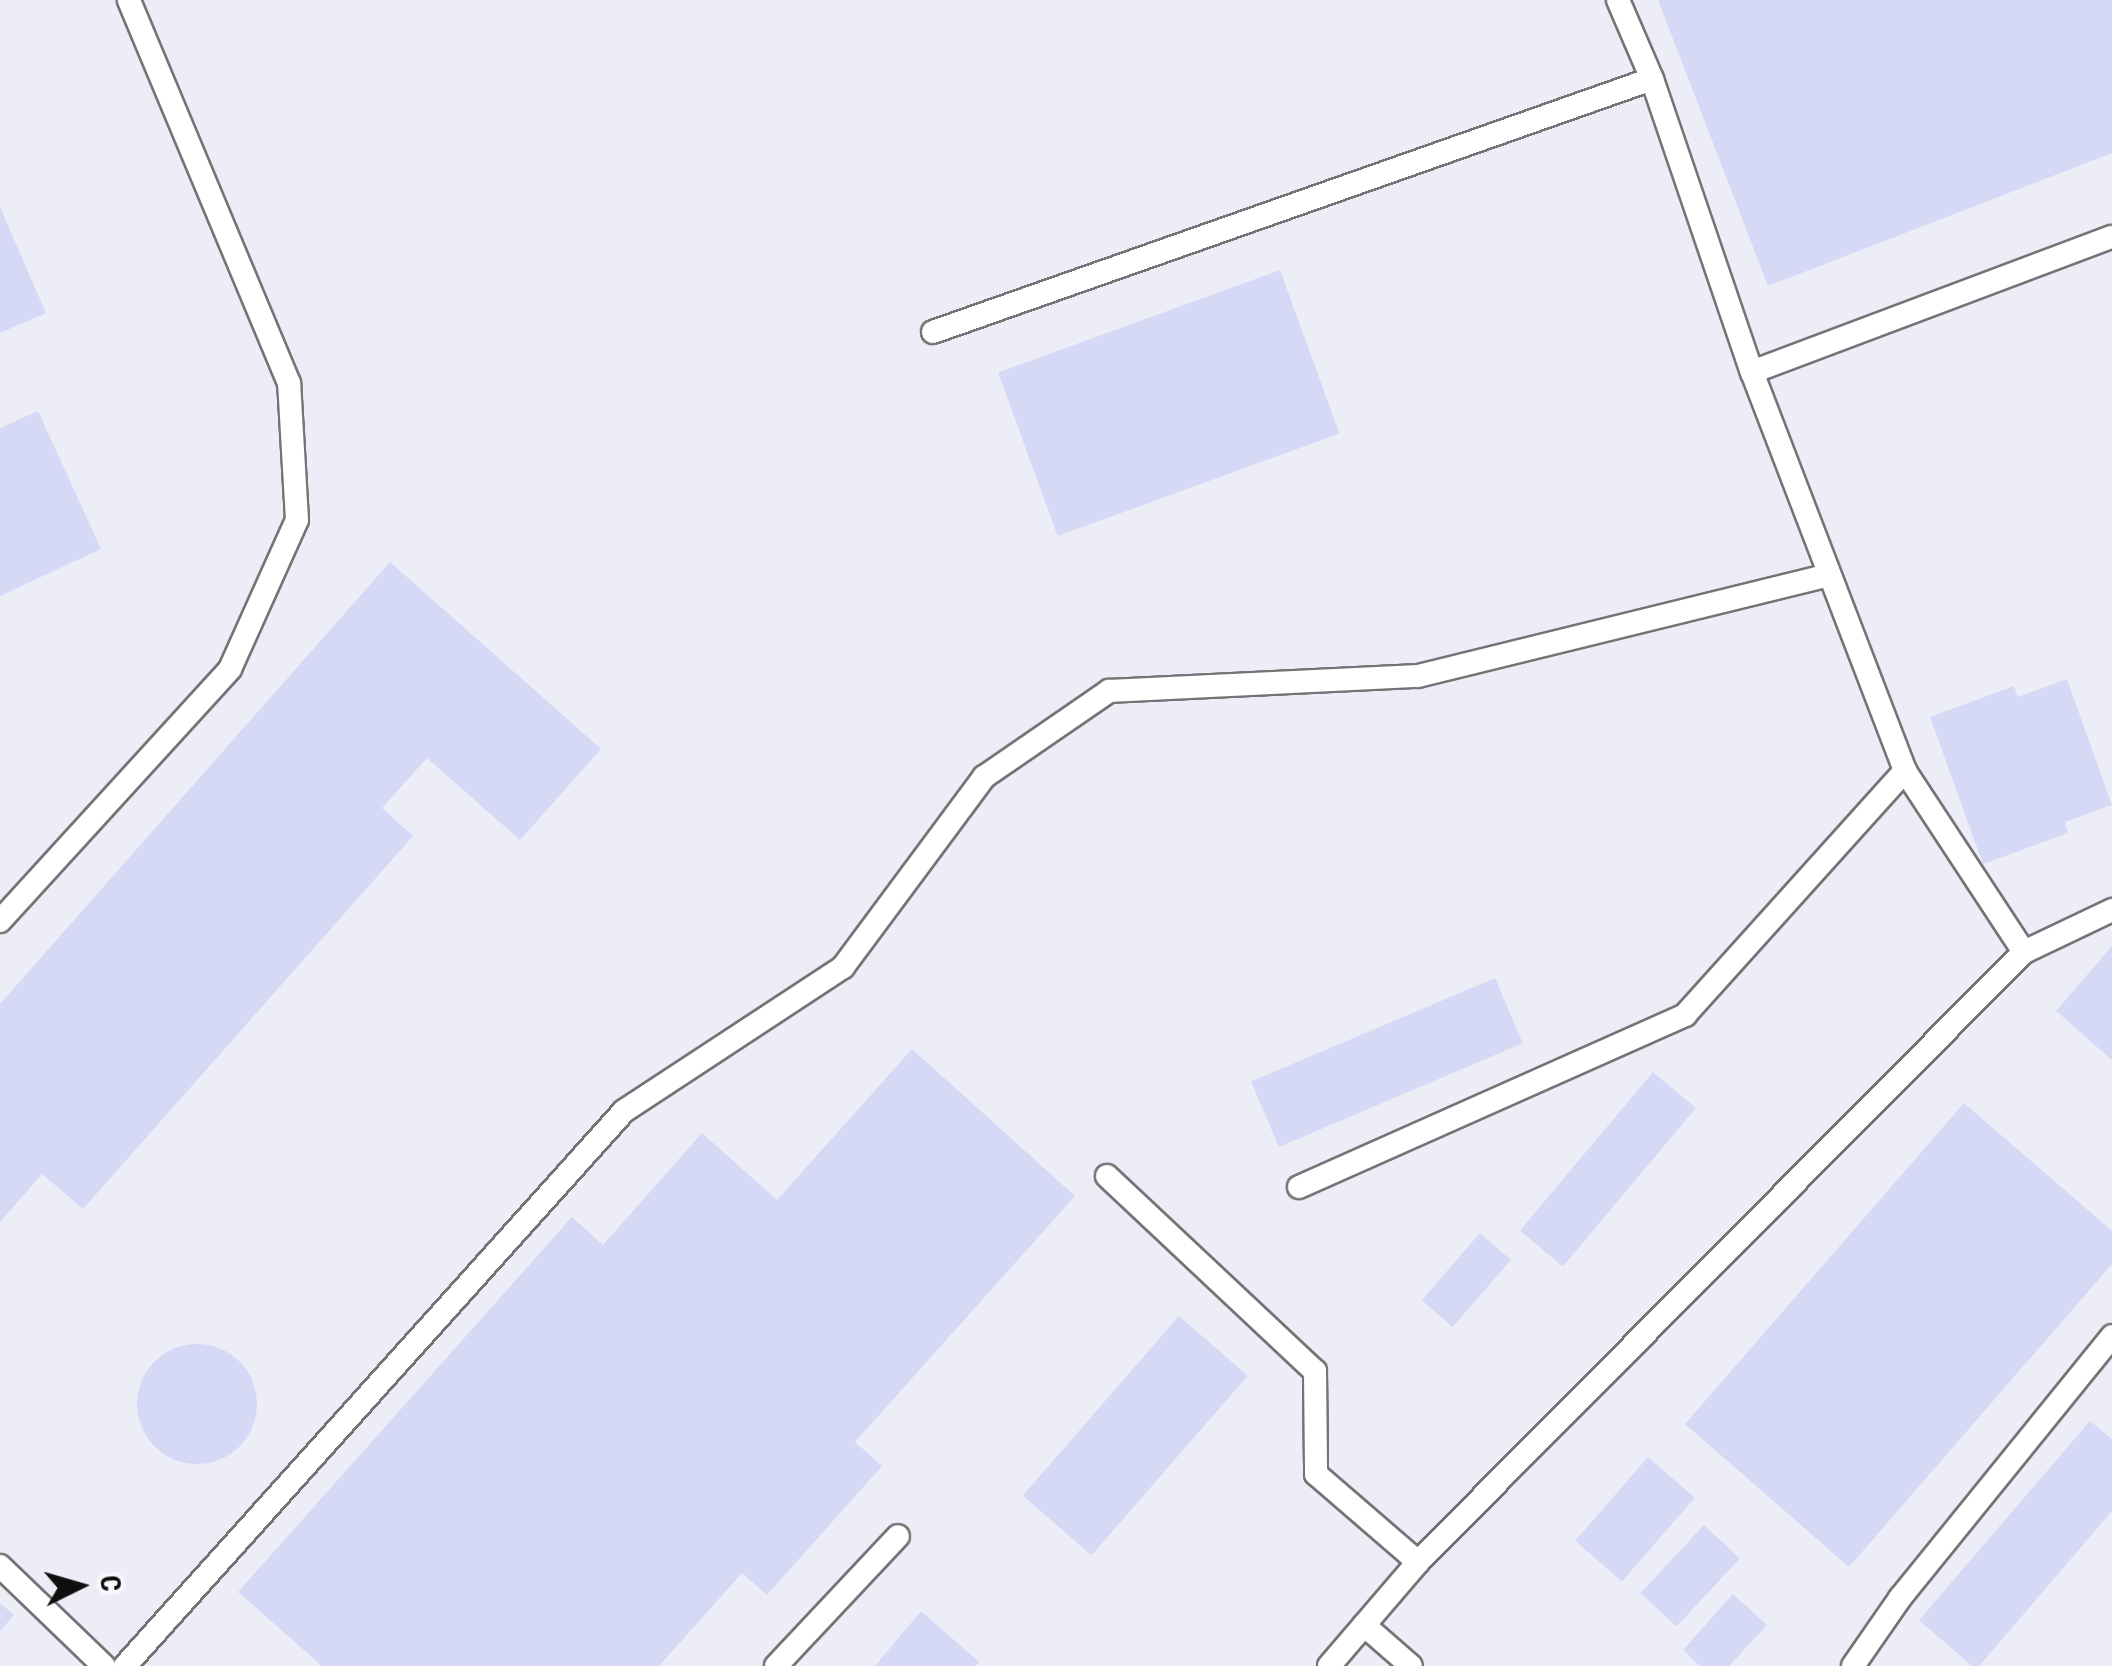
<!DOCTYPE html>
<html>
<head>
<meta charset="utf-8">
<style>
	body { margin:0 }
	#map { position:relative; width:2112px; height:1666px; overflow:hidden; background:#f9f9fc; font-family:"Roboto Condensed",sans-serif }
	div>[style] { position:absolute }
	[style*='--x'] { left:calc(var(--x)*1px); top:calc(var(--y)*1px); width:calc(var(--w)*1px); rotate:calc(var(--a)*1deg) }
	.built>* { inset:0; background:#ecedf7; transform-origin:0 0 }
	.building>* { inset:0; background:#d6d9f6; transform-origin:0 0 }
	.round { border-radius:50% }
	.roads { filter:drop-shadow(2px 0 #747477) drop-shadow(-2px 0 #747477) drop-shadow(0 2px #747477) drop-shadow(0 -2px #747477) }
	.lane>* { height:22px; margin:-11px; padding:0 11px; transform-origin:11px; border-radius:11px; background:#fff }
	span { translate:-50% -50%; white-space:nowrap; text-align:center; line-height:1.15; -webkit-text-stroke:9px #f9f9fc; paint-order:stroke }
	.north { position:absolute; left:30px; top:1536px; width:100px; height:100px; -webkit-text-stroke:8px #f9f9fc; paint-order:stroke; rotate:85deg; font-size:28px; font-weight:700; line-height:40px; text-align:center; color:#0e0f0f }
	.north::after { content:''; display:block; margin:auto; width:35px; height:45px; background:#0e0f0f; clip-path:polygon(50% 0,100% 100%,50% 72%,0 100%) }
</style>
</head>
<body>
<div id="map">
	<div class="built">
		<div style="left:0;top:0;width:2112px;height:1666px"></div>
	</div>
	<div class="building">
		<div style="clip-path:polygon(1658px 0,2112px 0,2112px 153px,1768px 286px)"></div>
		<div style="clip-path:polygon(0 207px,46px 313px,0 333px)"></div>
		<div style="left:1280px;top:270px;width:174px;height:300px;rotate:70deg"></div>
		<div style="clip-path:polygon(38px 411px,101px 549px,0 596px,0 428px)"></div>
		<div style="clip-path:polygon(390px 562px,601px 749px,520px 840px,427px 758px,382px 808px,413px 836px,83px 1209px,42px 1174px,0 1222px,0 1004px)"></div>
		<div style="clip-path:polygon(2067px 679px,2112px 805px,2065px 822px,2068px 833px,1983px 864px,1930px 717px,2014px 686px,2018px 697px)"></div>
		<div style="clip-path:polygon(2112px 946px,2112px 1060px,2056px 1011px)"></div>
		<div style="left:1495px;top:978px;width:71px;height:265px;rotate:67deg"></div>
		<div style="clip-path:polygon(912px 1049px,1075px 1196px,855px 1442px,882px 1466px,767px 1595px,742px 1573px,659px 1666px,322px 1666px,238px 1592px,572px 1217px,603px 1245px,702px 1133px,777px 1200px)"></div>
		<div style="left:1653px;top:1072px;width:56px;height:207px;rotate:40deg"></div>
		<div style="clip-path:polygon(1964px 1103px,2112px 1231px,2112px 1264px,1849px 1567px,1685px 1424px)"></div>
		<div style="left:1480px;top:1233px;width:41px;height:89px;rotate:41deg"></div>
		<div style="left:1179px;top:1316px;width:91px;height:238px;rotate:41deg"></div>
		<div class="round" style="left:137px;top:1344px;width:120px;height:120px"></div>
		<div style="clip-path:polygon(2090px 1421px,2112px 1439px,2112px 1511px,1979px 1666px,1972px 1666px,1919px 1620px)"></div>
		<div style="left:1648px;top:1457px;width:62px;height:111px;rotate:41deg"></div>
		<div style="left:1704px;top:1525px;width:49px;height:93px;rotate:43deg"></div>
		<div style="clip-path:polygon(1733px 1594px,1767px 1625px,1729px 1666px,1700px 1666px,1683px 1650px)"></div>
		<div style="clip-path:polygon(0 1603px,14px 1615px,0 1631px)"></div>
		<div style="clip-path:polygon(921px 1611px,979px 1662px,976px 1666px,875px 1666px)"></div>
	</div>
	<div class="roads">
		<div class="lane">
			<div style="--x:1618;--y:0;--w:86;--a:66.7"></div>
			<div style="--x:1652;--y:79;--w:310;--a:71.2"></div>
			<div style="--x:1752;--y:372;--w:427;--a:69"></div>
			<div style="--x:1905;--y:771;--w:217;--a:56.7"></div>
			<div style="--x:2024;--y:952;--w:98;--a:-25.5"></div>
			<div style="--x:933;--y:332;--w:762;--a:-19.39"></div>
			<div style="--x:1752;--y:372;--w:384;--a:-20.6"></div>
			<div style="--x:0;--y:921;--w:341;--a:-47.6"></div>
			<div style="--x:230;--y:669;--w:163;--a:-65.8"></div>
			<div style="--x:297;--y:520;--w:137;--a:-93.3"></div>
			<div style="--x:289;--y:383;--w:415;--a:-112.7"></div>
			<div style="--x:1107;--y:1176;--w:285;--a:43.2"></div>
			<div style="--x:1315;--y:1371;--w:103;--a:89.4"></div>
			<div style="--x:1316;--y:1474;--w:135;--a:40.8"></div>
			<div style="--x:1299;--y:1187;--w:423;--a:-24"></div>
			<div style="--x:1685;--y:1015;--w:329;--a:-48"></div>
			<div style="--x:0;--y:1566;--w:144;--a:43.9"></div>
			<div style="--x:1364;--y:1625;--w:62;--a:41.1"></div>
			<div style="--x:125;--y:1666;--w:746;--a:-48.04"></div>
			<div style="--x:624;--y:1111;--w:262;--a:-33.3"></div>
			<div style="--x:843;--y:967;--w:237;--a:-53.4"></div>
			<div style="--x:984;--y:777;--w:152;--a:-34.5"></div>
			<div style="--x:1109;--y:691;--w:309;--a:-2.8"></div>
			<div style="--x:1418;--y:676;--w:423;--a:-13.8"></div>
			<div style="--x:776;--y:1666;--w:178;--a:-46.8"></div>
			<div style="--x:1329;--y:1666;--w:137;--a:-49.4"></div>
			<div style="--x:1418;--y:1562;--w:860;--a:-45.19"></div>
			<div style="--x:1853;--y:1666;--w:83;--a:-55.3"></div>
			<div style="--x:1900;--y:1598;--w:337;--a:-51"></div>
		</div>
	</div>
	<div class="north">С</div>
</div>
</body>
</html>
